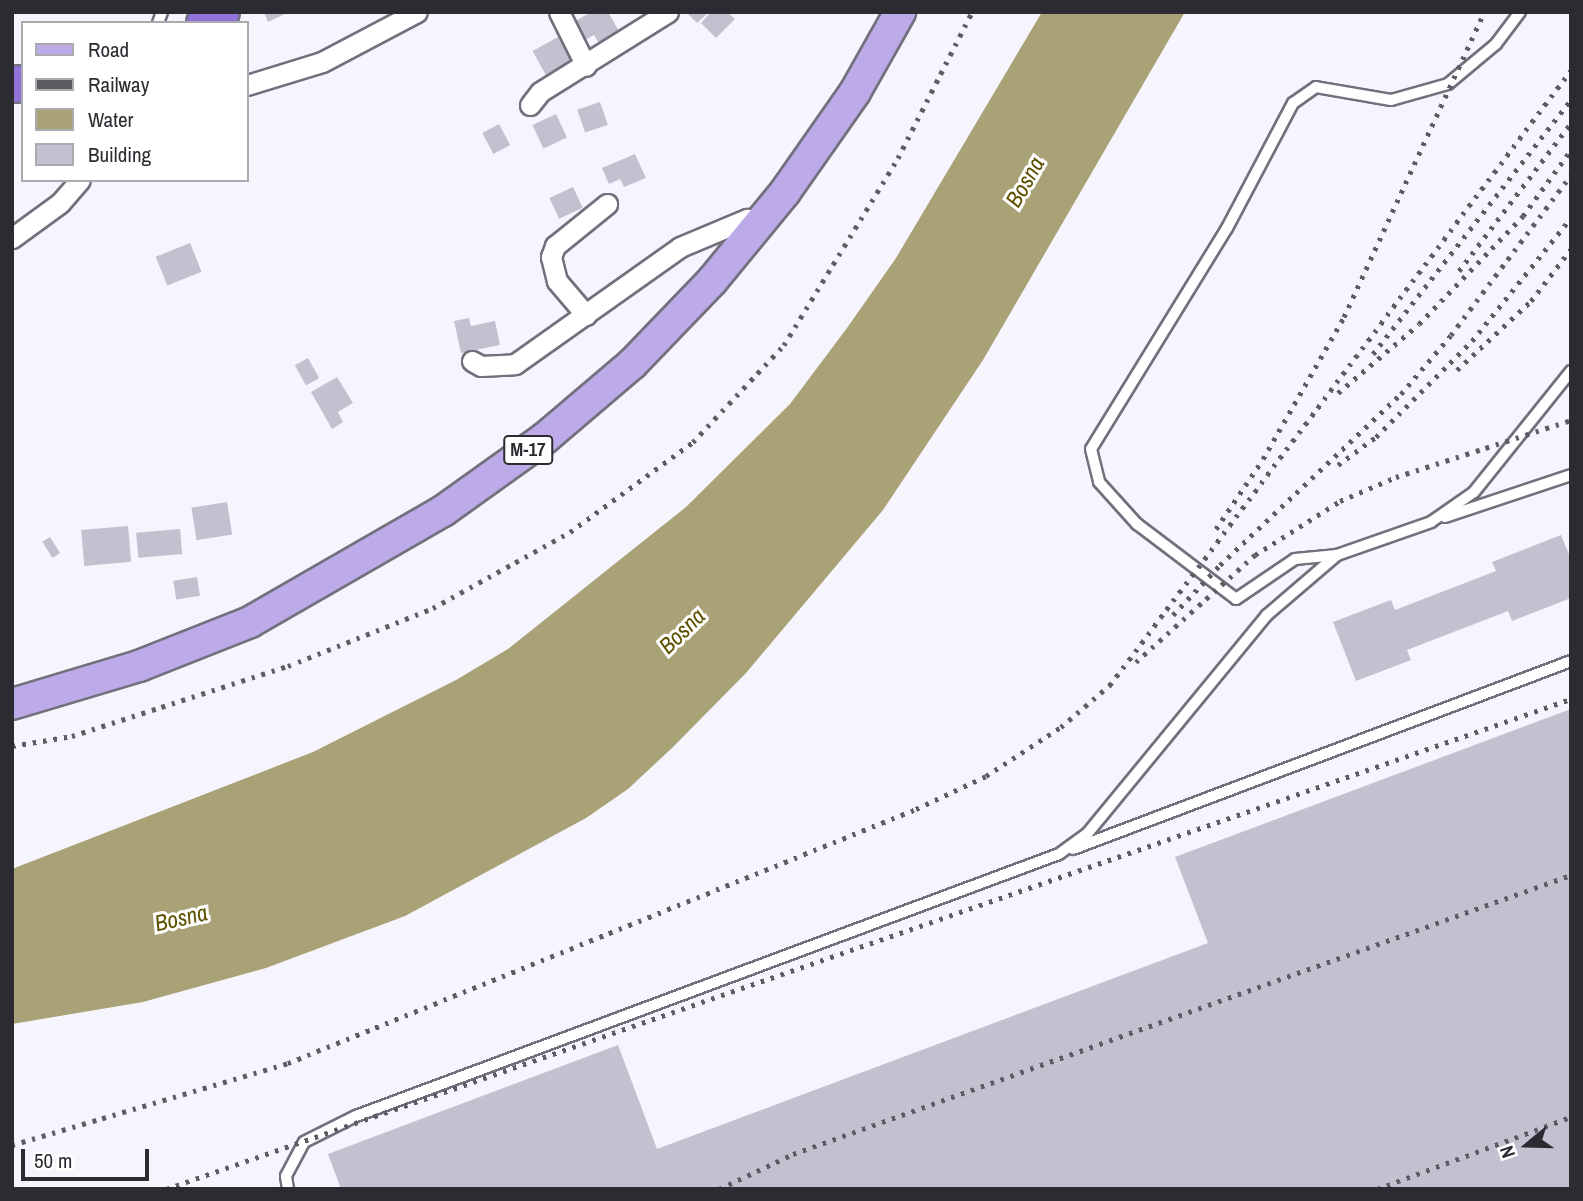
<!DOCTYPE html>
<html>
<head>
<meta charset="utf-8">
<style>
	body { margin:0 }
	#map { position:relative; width:1583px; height:1201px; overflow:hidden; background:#f6f4fd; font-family:"Archivo Narrow",sans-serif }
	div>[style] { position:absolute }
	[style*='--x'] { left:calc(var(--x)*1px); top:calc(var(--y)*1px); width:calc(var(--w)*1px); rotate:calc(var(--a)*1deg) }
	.water>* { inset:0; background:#a9a276 }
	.building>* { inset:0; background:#c3c0cf; transform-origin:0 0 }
	.roads { filter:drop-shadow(2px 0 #72707d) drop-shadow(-2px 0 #72707d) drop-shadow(0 2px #72707d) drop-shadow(0 -2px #72707d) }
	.service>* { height:10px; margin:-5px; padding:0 5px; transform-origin:5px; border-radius:5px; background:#fff }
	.minor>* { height:19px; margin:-9.5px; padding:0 9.5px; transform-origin:9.5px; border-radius:9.5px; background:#fff }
	.primary>* { height:30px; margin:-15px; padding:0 15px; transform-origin:15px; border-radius:15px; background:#bcabe8 }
	.motorway>* { height:35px; margin:-17.5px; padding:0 17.5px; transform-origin:17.5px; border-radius:17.5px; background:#8f73d8 }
	.rail>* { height:5px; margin-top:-2.5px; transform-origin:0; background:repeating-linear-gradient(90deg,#5d5c62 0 3.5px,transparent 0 10.5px) }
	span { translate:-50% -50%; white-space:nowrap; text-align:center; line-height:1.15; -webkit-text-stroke:6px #fff; paint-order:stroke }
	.shield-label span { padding:2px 5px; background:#fff; border:2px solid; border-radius:5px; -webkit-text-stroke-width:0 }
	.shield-label { font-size:19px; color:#2c2b31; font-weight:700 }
	.water-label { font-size:23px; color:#5e5201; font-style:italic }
	.frame { position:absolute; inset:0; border:14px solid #2c2b31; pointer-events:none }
	.legend { position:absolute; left:21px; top:21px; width:228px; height:161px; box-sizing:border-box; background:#fff; border:2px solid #abaaad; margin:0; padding:9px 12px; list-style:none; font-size:21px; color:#2c2b31 }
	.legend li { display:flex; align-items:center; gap:14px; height:35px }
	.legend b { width:35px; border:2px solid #abaaad }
	.north { position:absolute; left:1492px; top:1110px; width:70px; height:70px; -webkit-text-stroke:5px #fff; paint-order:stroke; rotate:251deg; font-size:19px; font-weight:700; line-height:28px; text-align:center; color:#2c2b31 }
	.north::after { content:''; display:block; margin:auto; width:24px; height:32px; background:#2c2b31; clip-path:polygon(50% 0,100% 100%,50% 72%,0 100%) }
	.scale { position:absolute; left:21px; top:1149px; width:128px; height:32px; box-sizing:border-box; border:4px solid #2c2b31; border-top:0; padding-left:9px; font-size:21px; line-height:24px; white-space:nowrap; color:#2c2b31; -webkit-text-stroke:5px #fff; paint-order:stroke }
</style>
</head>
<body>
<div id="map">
	<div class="water">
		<div style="clip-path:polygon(1042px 12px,1185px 12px,983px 360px,883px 510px,746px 673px,672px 748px,628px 789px,586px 818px,405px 916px,266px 968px,143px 1002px,12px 1024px,12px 869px,313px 752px,456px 680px,508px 649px,686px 507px,790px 404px,847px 328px,896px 258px)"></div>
	</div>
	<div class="building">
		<div style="clip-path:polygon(264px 12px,289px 12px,268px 22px)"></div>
		<div style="clip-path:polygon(591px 12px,608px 12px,619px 31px,599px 43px,594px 35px,585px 40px,574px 22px)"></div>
		<div style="clip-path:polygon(686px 12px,709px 12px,697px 23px)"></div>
		<div style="clip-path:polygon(711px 12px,727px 12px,735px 19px,716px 38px,701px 23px)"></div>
		<div style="left:558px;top:37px;width:29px;height:29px;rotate:61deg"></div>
		<div style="left:600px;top:102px;width:24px;height:24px;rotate:71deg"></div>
		<div style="left:556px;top:114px;width:26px;height:26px;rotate:65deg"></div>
		<div style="left:499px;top:124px;width:24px;height:19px;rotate:62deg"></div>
		<div style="clip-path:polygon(635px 154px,646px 178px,624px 187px,620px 179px,609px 184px,602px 168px)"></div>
		<div style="left:573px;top:187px;width:23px;height:26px;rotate:65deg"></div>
		<div style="left:190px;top:243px;width:31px;height:37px;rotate:68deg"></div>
		<div style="clip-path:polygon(469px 318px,471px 326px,495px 321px,500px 345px,461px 353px,454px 321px)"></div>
		<div style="left:308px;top:358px;width:23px;height:15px;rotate:61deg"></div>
		<div style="clip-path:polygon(337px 377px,353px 403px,338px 412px,343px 422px,332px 429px,311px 392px)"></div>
		<div style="left:227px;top:502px;width:33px;height:36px;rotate:81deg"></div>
		<div style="left:128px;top:526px;width:36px;height:47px;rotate:85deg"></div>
		<div style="left:180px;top:529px;width:25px;height:44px;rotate:85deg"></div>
		<div style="clip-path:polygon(1561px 535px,1571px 559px,1571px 598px,1512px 621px,1508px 611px,1407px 650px,1411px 660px,1356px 681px,1333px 622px,1391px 600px,1395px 610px,1496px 571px,1492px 562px)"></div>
		<div style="left:50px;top:537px;width:19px;height:9px;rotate:58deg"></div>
		<div style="left:197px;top:577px;width:19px;height:24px;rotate:81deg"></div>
		<div style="clip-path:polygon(1571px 709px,1571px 1189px,341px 1189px,328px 1154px,618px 1045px,657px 1149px,1208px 943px,1175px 857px)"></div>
	</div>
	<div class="roads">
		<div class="service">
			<div style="--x:1520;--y:12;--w:40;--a:127"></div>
			<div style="--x:1496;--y:44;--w:62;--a:140.2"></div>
			<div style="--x:1448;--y:84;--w:59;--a:164.3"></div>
			<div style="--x:1391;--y:100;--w:76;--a:-170.2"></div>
			<div style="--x:1316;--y:87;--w:28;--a:145"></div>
			<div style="--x:1293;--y:103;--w:141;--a:117.8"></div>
			<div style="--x:1227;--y:228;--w:259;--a:121.6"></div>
			<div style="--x:1091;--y:449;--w:34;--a:76"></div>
			<div style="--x:1099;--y:482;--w:57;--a:47.9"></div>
			<div style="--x:1137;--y:524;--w:124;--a:37.1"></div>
			<div style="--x:1236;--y:599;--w:71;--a:-34.1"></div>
			<div style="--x:1295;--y:559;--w:42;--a:-5.4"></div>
			<div style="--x:1337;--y:555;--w:100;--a:-19.3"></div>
			<div style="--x:1431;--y:522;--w:52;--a:-34.9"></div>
			<div style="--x:1474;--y:492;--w:155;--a:-51.3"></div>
			<div style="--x:158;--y:23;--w:12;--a:-70"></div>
			<div style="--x:1445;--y:517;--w:133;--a:-18.4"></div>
			<div style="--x:1073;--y:849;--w:532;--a:-20.68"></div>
			<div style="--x:288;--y:1189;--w:13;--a:-99"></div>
			<div style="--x:286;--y:1176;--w:38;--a:-62"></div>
			<div style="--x:304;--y:1142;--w:58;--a:-26.6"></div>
			<div style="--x:356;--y:1116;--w:750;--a:-20.44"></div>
			<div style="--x:1059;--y:854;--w:34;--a:-36"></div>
			<div style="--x:1087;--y:834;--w:283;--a:-50.6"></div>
			<div style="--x:1267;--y:615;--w:92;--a:-40.6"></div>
		</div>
		<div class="minor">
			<div style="--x:559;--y:12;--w:60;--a:63.4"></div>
			<div style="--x:247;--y:85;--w:78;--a:-17"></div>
			<div style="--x:322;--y:62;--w:107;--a:-27.8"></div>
			<div style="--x:530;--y:105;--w:16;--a:-52"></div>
			<div style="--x:540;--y:92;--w:151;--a:-32"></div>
			<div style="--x:12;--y:238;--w:59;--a:-36.1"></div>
			<div style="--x:60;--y:203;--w:30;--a:-49"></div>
			<div style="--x:586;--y:315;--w:45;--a:-130.5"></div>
			<div style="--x:557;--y:281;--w:25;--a:-104"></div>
			<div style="--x:551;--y:257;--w:12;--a:-70"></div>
			<div style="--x:555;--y:246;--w:67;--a:-38.9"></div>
			<div style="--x:472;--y:361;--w:10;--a:29"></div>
			<div style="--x:481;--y:366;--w:34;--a:-3"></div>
			<div style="--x:515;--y:364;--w:202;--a:-35.3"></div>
			<div style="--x:680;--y:247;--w:73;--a:-22.7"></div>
			<div style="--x:747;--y:219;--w:12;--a:42"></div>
		</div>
		<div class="primary">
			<div style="--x:12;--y:704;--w:133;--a:-16.7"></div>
			<div style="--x:139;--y:666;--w:119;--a:-21.6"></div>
			<div style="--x:250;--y:622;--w:223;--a:-29.9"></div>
			<div style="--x:443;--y:511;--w:125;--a:-35.6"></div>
			<div style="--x:545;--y:438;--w:114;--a:-40.4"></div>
			<div style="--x:632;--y:364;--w:115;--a:-46.1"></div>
			<div style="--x:712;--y:281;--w:115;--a:-50.6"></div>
			<div style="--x:785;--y:192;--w:122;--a:-55"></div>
			<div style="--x:855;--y:92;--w:92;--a:-60.6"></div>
		</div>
		<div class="motorway">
			<div style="--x:204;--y:23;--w:20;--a:-33"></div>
			<div style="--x:12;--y:84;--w:11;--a:-5"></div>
		</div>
	</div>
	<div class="rail">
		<div style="--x:1459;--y:271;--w:186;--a:-52.9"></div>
		<div style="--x:1373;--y:354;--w:322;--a:-52.1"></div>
		<div style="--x:1457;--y:370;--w:101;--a:-43"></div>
		<div style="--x:1531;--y:301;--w:66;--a:-52.4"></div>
		<div style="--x:1338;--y:393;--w:106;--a:-40.4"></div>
		<div style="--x:1419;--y:324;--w:150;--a:-46.1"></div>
		<div style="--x:1523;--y:216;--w:82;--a:-54"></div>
		<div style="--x:1338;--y:465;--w:47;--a:-36.4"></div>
		<div style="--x:1376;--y:437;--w:136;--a:-45"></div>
		<div style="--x:1472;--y:341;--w:158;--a:-51.2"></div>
		<div style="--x:1216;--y:529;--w:84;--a:-56.1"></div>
		<div style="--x:1263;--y:459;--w:163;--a:-60.3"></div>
		<div style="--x:1344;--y:317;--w:336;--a:-65.3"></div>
		<div style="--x:1173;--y:615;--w:69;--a:-46.8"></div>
		<div style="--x:1220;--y:565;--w:249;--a:-43.4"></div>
		<div style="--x:1401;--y:394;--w:77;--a:-49.7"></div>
		<div style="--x:1451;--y:335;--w:200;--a:-53.1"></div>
		<div style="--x:1136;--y:662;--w:160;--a:-42"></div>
		<div style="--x:1255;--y:555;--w:101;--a:-32.4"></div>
		<div style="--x:1340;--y:501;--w:61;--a:-23.2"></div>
		<div style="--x:1396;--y:477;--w:184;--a:-18"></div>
		<div style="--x:12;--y:746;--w:61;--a:-9.5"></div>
		<div style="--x:72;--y:736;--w:227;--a:-18"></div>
		<div style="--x:288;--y:666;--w:156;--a:-21.8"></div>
		<div style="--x:433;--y:608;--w:157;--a:-29"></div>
		<div style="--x:570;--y:532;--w:152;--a:-36.2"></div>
		<div style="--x:693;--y:442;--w:133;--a:-46.8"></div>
		<div style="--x:784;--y:345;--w:219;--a:-58.6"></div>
		<div style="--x:898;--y:158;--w:164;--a:-63.1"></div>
		<div style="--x:12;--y:1145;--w:288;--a:-16.5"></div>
		<div style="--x:288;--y:1063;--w:677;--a:-22.02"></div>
		<div style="--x:916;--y:809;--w:77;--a:-25.2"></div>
		<div style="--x:986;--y:776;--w:90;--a:-33.2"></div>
		<div style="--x:1061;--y:727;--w:65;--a:-40.6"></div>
		<div style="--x:1110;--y:685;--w:769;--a:-53.15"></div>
		<div style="--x:166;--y:1189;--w:1488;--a:-19.23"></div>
		<div style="--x:719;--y:1189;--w:82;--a:-25.3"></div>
		<div style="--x:793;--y:1154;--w:827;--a:-19.73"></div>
		<div style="--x:1377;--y:1189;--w:207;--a:-20.4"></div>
	</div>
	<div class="shield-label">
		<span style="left:528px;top:450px">M-17</span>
	</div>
	<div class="water-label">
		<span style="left:1025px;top:182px;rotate:-60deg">Bosna</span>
		<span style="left:682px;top:631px;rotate:-44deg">Bosna</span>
		<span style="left:181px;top:918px;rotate:-13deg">Bosna</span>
	</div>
	<div class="frame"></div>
	<ul class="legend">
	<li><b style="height:9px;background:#bcabe8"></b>Road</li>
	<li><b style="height:9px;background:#5d5c62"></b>Railway</li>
	<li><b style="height:19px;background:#a9a276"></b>Water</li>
	<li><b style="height:19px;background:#c3c0cf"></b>Building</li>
	</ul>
	<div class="north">N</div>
	<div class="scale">50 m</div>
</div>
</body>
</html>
